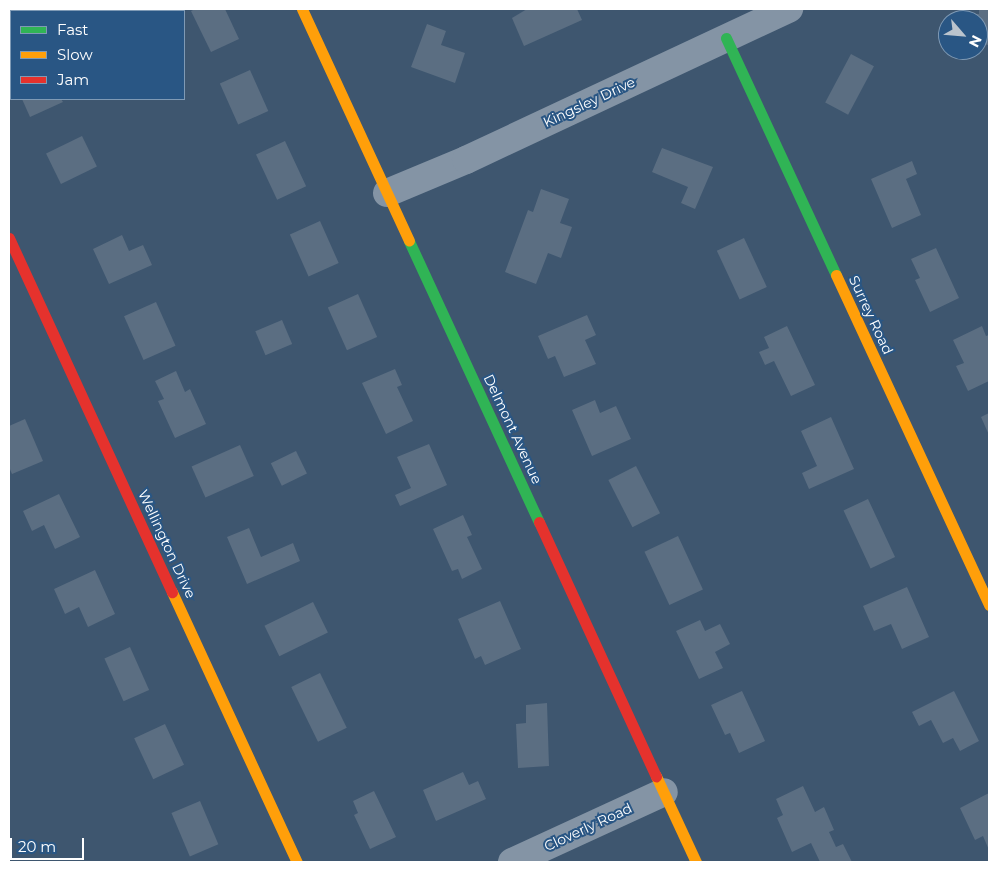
<!DOCTYPE html>
<html>
<head>
<meta charset="utf-8">
<style>
	body { margin:0 }
	#map { position:relative; width:998px; height:871px; overflow:hidden; background:#3e566f; font-family:Montserrat,sans-serif }
	div>[style] { position:absolute }
	[style*='--x'] { left:calc(var(--x)*1px); top:calc(var(--y)*1px); width:calc(var(--w)*1px); rotate:calc(var(--a)*1deg) }
	.building>* { inset:0; background:#5b6e82; transform-origin:0 0 }
	.street>* { height:28px; margin:-14px; padding:0 14px; transform-origin:14px; border-radius:14px; background:#8494a5 }
	.fast>* { height:11px; margin:-5.5px; padding:0 5.5px; transform-origin:5.5px; border-radius:5.5px; background:#30b455 }
	.slow>* { height:11px; margin:-5.5px; padding:0 5.5px; transform-origin:5.5px; border-radius:5.5px; background:#ff9f0a }
	.jam>* { height:11px; margin:-5.5px; padding:0 5.5px; transform-origin:5.5px; border-radius:5.5px; background:#e5322d }
	span { translate:-50% -50%; white-space:nowrap; text-align:center; line-height:1.15; -webkit-text-stroke:4px #295684; paint-order:stroke }
	.street-label { font-size:14px; color:#fff }
	.frame { position:absolute; inset:0; border:10px solid #fff; pointer-events:none }
	.legend { position:absolute; left:10px; top:10px; width:175px; height:90px; box-sizing:border-box; background:#295684; border:1px solid #7f9ab5; margin:0; padding:6px 9px; list-style:none; font-size:15px; color:#fff }
	.legend li { display:flex; align-items:center; gap:10px; height:25px }
	.legend b { width:25px; border:1px solid #7f9ab5 }
	.north { position:absolute; left:938px; top:10px; width:50px; height:50px; box-sizing:border-box; background:#295684; border:1px solid #7f9ab5; border-radius:50%; rotate:117deg; font-size:14px; font-weight:700; line-height:20px; text-align:center; color:#fff }
	.north::after { content:''; display:block; margin:auto; width:18px; height:22px; background:#bbc4cd; clip-path:polygon(50% 0,100% 100%,50% 72%,0 100%) }
	.scale { position:absolute; left:10px; top:838px; width:74px; height:22px; box-sizing:border-box; border:2px solid #fff; border-top:0; padding-left:6px; font-size:15px; line-height:18px; white-space:nowrap; color:#fff; -webkit-text-stroke:4px #295684; paint-order:stroke }
</style>
</head>
<body>
<div id="map">
	<div class="building">
		<div style="clip-path:polygon(9px 9px,27px 11px,11px 11px,9px 41px)"></div>
		<div style="clip-path:polygon(195px 9px,225px 9px,239px 39px,211px 52px,191px 11px)"></div>
		<div style="clip-path:polygon(527px 9px,577px 9px,582px 20px,524px 46px,512px 18px)"></div>
		<div style="clip-path:polygon(979px 9px,989px 10px,989px 45px,978px 44px,978px 20px,956px 20px,956px 13px,979px 14px)"></div>
		<div style="clip-path:polygon(427px 24px,446px 31px,441px 45px,465px 53px,455px 83px,411px 67px)"></div>
		<div style="left:851px;top:54px;width:26px;height:55px;rotate:28deg"></div>
		<div style="left:250px;top:70px;width:45px;height:33px;rotate:66deg"></div>
		<div style="clip-path:polygon(22px 99px,61px 99px,63px 102px,30px 117px)"></div>
		<div style="left:82px;top:136px;width:34px;height:40px;rotate:64deg"></div>
		<div style="left:285px;top:141px;width:50px;height:32px;rotate:65deg"></div>
		<div style="clip-path:polygon(662px 148px,713px 167px,695px 209px,681px 203px,688px 187px,652px 172px)"></div>
		<div style="clip-path:polygon(912px 161px,917px 174px,906px 179px,921px 215px,892px 228px,871px 179px)"></div>
		<div style="clip-path:polygon(541px 189px,569px 199px,560px 223px,572px 227px,561px 258px,548px 253px,536px 284px,505px 272px,528px 210px,533px 212px)"></div>
		<div style="left:320px;top:221px;width:46px;height:33px;rotate:66deg"></div>
		<div style="clip-path:polygon(122px 235px,129px 251px,143px 245px,152px 265px,109px 284px,93px 249px)"></div>
		<div style="left:744px;top:238px;width:54px;height:30px;rotate:65deg"></div>
		<div style="clip-path:polygon(936px 248px,959px 298px,930px 312px,915px 280px,920px 278px,911px 259px)"></div>
		<div style="left:358px;top:294px;width:47px;height:33px;rotate:66deg"></div>
		<div style="left:156px;top:302px;width:48px;height:35px;rotate:66deg"></div>
		<div style="clip-path:polygon(587px 315px,596px 335px,585px 340px,596px 364px,564px 377px,555px 356px,548px 359px,538px 336px)"></div>
		<div style="left:282px;top:320px;width:26px;height:29px;rotate:67deg"></div>
		<div style="clip-path:polygon(787px 326px,815px 385px,791px 396px,774px 361px,765px 365px,759px 352px,769px 348px,764px 337px)"></div>
		<div style="clip-path:polygon(982px 326px,986px 336px,989px 335px,989px 381px,968px 391px,956px 366px,964px 363px,953px 340px)"></div>
		<div style="clip-path:polygon(395px 369px,402px 385px,397px 387px,413px 421px,386px 434px,362px 383px)"></div>
		<div style="clip-path:polygon(176px 371px,185px 392px,190px 389px,206px 424px,175px 438px,158px 401px,164px 399px,155px 381px)"></div>
		<div style="clip-path:polygon(595px 400px,600px 413px,616px 406px,631px 439px,592px 456px,572px 410px)"></div>
		<div style="clip-path:polygon(989px 413px,989px 435px,981px 417px)"></div>
		<div style="clip-path:polygon(831px 417px,854px 469px,809px 489px,802px 473px,817px 466px,801px 431px)"></div>
		<div style="clip-path:polygon(25px 419px,43px 461px,12px 474px,9px 467px,9px 426px)"></div>
		<div style="clip-path:polygon(429px 444px,447px 485px,400px 506px,395px 495px,411px 488px,397px 457px)"></div>
		<div style="left:240px;top:445px;width:34px;height:53px;rotate:66deg"></div>
		<div style="left:296px;top:451px;width:25px;height:28px;rotate:64deg"></div>
		<div style="left:636px;top:466px;width:53px;height:31px;rotate:63deg"></div>
		<div style="clip-path:polygon(59px 494px,80px 537px,55px 549px,44px 525px,32px 531px,23px 511px)"></div>
		<div style="left:868px;top:499px;width:64px;height:27px;rotate:65deg"></div>
		<div style="clip-path:polygon(463px 515px,472px 535px,467px 537px,482px 569px,462px 579px,458px 569px,452px 571px,433px 529px)"></div>
		<div style="clip-path:polygon(249px 528px,261px 557px,293px 543px,300px 561px,247px 584px,227px 537px)"></div>
		<div style="left:678px;top:536px;width:59px;height:37px;rotate:65deg"></div>
		<div style="clip-path:polygon(95px 570px,115px 614px,88px 627px,79px 607px,65px 614px,54px 589px)"></div>
		<div style="clip-path:polygon(907px 587px,929px 637px,902px 649px,891px 624px,874px 631px,863px 606px)"></div>
		<div style="clip-path:polygon(500px 601px,521px 649px,485px 665px,481px 656px,475px 659px,458px 619px)"></div>
		<div style="left:313px;top:602px;width:34px;height:54px;rotate:64deg"></div>
		<div style="clip-path:polygon(700px 620px,705px 631px,720px 624px,730px 644px,715px 652px,723px 668px,699px 679px,676px 631px)"></div>
		<div style="left:130px;top:647px;width:47px;height:28px;rotate:66deg"></div>
		<div style="left:320px;top:673px;width:61px;height:32px;rotate:64deg"></div>
		<div style="clip-path:polygon(742px 691px,765px 741px,739px 753px,730px 733px,725px 735px,711px 705px)"></div>
		<div style="clip-path:polygon(954px 691px,979px 741px,960px 751px,953px 738px,943px 743px,931px 720px,919px 726px,912px 712px)"></div>
		<div style="clip-path:polygon(547px 703px,549px 766px,518px 768px,516px 724px,526px 723px,526px 705px)"></div>
		<div style="left:165px;top:724px;width:45px;height:34px;rotate:65deg"></div>
		<div style="clip-path:polygon(463px 772px,469px 785px,478px 781px,486px 799px,436px 821px,423px 790px)"></div>
		<div style="clip-path:polygon(803px 786px,815px 812px,824px 807px,834px 830px,829px 832px,836px 847px,843px 844px,852px 862px,820px 862px,811px 843px,792px 852px,777px 818px,783px 815px,776px 799px)"></div>
		<div style="clip-path:polygon(374px 791px,396px 837px,370px 849px,354px 815px,358px 813px,353px 801px)"></div>
		<div style="clip-path:polygon(989px 793px,989px 850px,983px 836px,975px 840px,960px 808px)"></div>
		<div style="left:200px;top:801px;width:47px;height:31px;rotate:67deg"></div>
	</div>
	<div class="street">
		<div style="--x:387;--y:193;--w:86;--a:-22.7"></div>
		<div style="--x:466;--y:160;--w:357;--a:-25.1"></div>
		<div style="--x:512;--y:862;--w:167;--a:-24.7"></div>
	</div>
	<div class="fast">
		<div style="--x:726;--y:38;--w:261;--a:65.1"></div>
		<div style="--x:409;--y:241;--w:310;--a:65.2"></div>
	</div>
	<div class="slow">
		<div style="--x:302;--y:9;--w:255;--a:65.2"></div>
		<div style="--x:836;--y:275;--w:364;--a:65.1"></div>
		<div style="--x:172;--y:592;--w:298;--a:65.2"></div>
		<div style="--x:656;--y:776;--w:95;--a:65.1"></div>
	</div>
	<div class="jam">
		<div style="--x:9;--y:238;--w:390;--a:65.3"></div>
		<div style="--x:539;--y:522;--w:280;--a:65.3"></div>
	</div>
	<div class="street-label">
		<span style="left:589px;top:102px;rotate:-25deg">Kingsley Drive</span>
		<span style="left:871px;top:315px;rotate:65deg">Surrey Road</span>
		<span style="left:513px;top:429px;rotate:65deg">Delmont Avenue</span>
		<span style="left:167px;top:544px;rotate:65deg">Wellington Drive</span>
		<span style="left:588px;top:827px;rotate:-25deg">Cloverly Road</span>
	</div>
	<div class="frame"></div>
	<ul class="legend">
	<li><b style="height:6px;background:#30b455"></b>Fast</li>
	<li><b style="height:6px;background:#ff9f0a"></b>Slow</li>
	<li><b style="height:6px;background:#e5322d"></b>Jam</li>
	</ul>
	<div class="north">N</div>
	<div class="scale">20 m</div>
</div>
</body>
</html>
